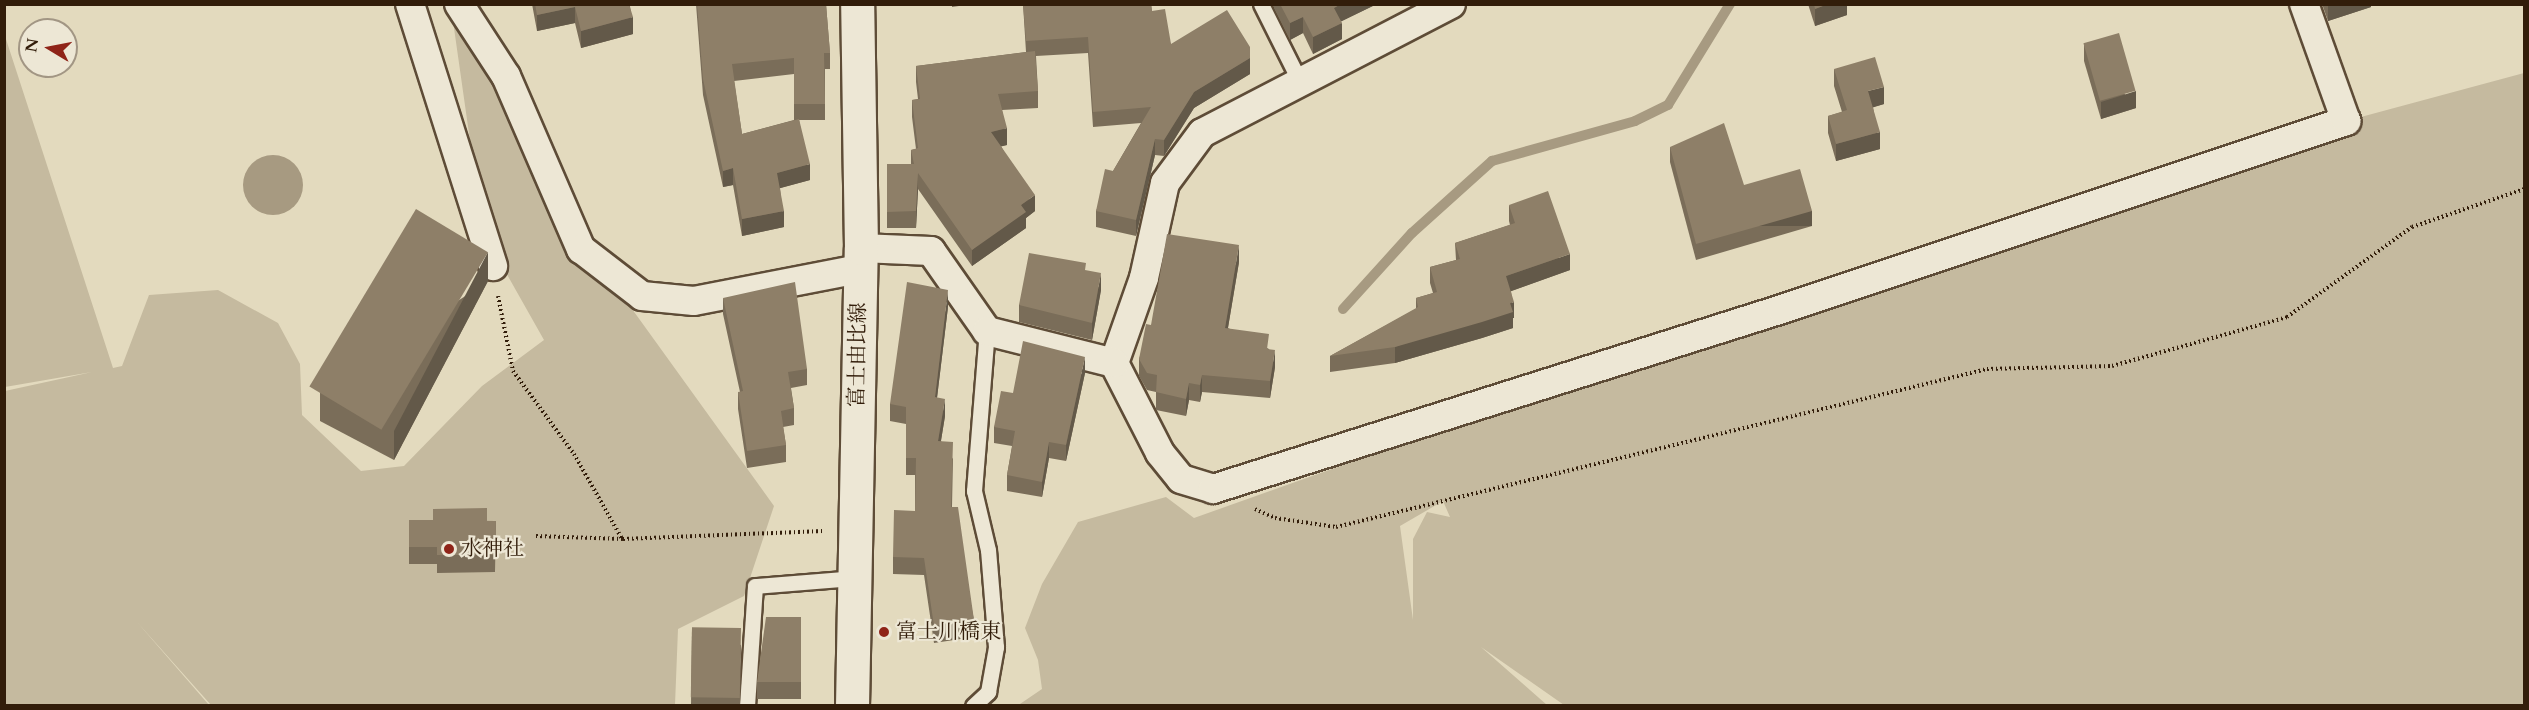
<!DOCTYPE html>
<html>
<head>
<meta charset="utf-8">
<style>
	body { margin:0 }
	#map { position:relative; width:2529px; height:710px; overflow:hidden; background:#e3dabe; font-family:Cardo,"Noto Serif JP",serif }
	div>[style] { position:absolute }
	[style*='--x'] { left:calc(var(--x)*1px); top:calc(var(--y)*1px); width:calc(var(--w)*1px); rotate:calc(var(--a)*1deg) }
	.green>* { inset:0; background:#c5ba9f }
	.water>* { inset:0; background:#a79a81 }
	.round { border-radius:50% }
	.stream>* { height:10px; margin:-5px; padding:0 5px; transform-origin:5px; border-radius:5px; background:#a79a81 }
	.path>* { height:4px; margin-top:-2px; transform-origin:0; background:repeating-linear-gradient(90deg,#321d0a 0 1.5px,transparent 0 4.5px) }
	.roads { filter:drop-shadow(2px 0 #5e4c37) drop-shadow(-2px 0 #5e4c37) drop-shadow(0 2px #5e4c37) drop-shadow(0 -2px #5e4c37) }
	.service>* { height:15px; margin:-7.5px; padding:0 7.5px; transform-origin:7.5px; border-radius:7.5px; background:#ede7d5 }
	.minor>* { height:28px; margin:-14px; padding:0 14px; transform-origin:14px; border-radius:14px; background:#ede7d5 }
	.secondary>* { height:33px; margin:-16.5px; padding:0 16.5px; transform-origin:16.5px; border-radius:16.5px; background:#ede7d5 }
	.wall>* { inset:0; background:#7a6d59 }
	.shaded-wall>* { inset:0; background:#635949; transform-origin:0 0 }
	.building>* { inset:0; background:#8e7f68; transform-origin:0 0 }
	.dots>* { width:16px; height:16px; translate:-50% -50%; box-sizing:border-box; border:3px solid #ede7d5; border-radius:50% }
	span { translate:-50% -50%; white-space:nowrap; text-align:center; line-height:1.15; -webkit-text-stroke:4.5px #ede7d5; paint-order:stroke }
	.street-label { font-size:21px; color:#321d0a }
	.poi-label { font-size:21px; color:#321d0a }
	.left { translate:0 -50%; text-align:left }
	.frame { position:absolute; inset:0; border:6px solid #321d0a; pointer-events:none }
	.north { position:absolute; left:18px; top:18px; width:60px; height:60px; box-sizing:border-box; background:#ede7d5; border:2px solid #a29684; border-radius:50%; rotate:280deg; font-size:16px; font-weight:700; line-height:24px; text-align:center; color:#321d0a }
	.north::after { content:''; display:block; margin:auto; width:21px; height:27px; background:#8f2418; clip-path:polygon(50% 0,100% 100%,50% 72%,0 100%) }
</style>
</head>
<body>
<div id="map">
	<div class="green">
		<div style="clip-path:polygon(453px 21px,535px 144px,627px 302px,774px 506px,744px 596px,678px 629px,675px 705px,211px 705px,137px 622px,209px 705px,5px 705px,5px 391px,92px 372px,5px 387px,4px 33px,113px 368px,122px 366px,149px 295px,218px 290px,278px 323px,300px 364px,302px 415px,361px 471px,404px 466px,482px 386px,544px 340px,483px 232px)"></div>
		<div style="clip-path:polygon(evenodd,2524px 73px,2524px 705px,1564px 705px,1481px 647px,1547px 705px,1017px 706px,1042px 689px,1038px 660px,1025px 628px,1042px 584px,1078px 522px,1166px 497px,1194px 518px,1782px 309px,2346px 121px,2524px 73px,1443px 501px,1450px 517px,1427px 512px,1413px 539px,1413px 620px,1400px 526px,1443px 501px)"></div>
	</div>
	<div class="water">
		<div class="round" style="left:243px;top:155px;width:60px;height:60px"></div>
	</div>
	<div class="stream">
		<div style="--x:1343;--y:309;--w:103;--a:-47.8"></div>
		<div style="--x:1412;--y:233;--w:108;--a:-42"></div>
		<div style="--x:1492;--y:161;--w:148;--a:-15.6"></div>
		<div style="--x:1635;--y:121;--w:37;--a:-26"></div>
		<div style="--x:1668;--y:105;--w:119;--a:-58.5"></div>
	</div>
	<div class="path">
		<div style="--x:498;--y:296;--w:76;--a:78.7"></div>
		<div style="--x:513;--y:371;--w:103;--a:53.7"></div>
		<div style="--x:574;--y:454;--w:98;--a:60.5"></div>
		<div style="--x:1255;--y:509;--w:22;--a:24"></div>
		<div style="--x:1275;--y:518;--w:62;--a:8.4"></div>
		<div style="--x:1336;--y:527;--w:670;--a:-13.64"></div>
		<div style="--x:1987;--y:369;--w:125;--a:-1.4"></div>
		<div style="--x:2112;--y:366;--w:182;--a:-15.6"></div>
		<div style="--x:2287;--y:317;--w:154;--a:-35.8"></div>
		<div style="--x:2412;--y:227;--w:118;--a:-18.7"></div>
		<div style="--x:536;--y:536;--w:87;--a:2"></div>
		<div style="--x:623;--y:539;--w:200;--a:-2.3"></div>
	</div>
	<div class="roads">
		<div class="service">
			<div style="--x:1261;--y:4;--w:89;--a:63.4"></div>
			<div style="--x:747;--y:706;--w:120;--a:-86.2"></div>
			<div style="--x:755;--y:586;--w:100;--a:-4.6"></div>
			<div style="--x:973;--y:706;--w:21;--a:-43"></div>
			<div style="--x:988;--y:692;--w:46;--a:-79.9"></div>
			<div style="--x:996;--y:647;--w:97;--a:-94.7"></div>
			<div style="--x:988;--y:550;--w:61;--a:-103.3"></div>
			<div style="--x:974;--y:491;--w:161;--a:-85.4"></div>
		</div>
		<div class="minor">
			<div style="--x:410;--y:4;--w:275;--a:72.4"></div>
			<div style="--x:459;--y:4;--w:86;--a:56.9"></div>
			<div style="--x:506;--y:76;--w:189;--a:66.6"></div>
			<div style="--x:581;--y:249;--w:77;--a:37.6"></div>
			<div style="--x:642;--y:296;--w:52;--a:5.5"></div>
			<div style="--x:694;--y:301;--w:168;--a:-11"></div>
			<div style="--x:1451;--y:4;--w:280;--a:152.6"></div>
			<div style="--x:1202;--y:133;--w:62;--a:126.5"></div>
			<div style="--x:1165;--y:183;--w:97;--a:102.5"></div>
			<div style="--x:1144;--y:278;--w:90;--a:109.4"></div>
			<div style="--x:1114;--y:363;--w:101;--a:62.9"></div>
			<div style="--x:1160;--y:453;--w:33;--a:51"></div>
			<div style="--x:1181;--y:479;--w:34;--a:17"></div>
			<div style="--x:1213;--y:489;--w:597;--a:-17.55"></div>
			<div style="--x:1782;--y:309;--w:595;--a:-18.43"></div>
			<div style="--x:2346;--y:121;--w:124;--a:-109.7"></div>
			<div style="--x:861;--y:248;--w:70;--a:2.5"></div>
			<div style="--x:931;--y:251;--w:98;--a:55"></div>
			<div style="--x:987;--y:331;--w:131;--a:14.1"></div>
		</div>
		<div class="secondary">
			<div style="--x:852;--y:706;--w:458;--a:-88.9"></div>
			<div style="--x:861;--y:248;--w:244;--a:-90.9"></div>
		</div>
	</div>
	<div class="wall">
		<div style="clip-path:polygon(532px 4px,633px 4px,630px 6px,633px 34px,581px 48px,575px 23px,537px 31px)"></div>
		<div style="clip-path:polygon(evenodd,696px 4px,826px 4px,830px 53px,830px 69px,825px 69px,825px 120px,799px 120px,810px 180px,780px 188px,784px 227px,742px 236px,733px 185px,723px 187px,703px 95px,696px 4px,794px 74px,794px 120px,742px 134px,734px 81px,794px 74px)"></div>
		<div style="clip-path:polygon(952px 4px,973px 4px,952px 7px)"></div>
		<div style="clip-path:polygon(1023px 4px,1151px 4px,1152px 11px,1171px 44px,1250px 58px,1250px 74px,1194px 108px,1164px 156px,1155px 155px,1136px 236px,1096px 227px,1096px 211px,1113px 171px,1141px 123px,1093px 127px,1088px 53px,1036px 56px,1038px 91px,1038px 108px,1002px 110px,1007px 145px,1001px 146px,1035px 211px,1026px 218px,1026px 228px,972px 266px,918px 189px,916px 228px,887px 228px,887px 164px,911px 164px,911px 150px,916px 149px,912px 117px,912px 100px,918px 99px,916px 82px,916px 66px,1026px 52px)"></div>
		<div style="clip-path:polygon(1274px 4px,1377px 4px,1341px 21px,1342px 39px,1313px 54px,1303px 33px,1290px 40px,1274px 8px)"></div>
		<div style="clip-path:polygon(1808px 4px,1847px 4px,1847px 15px,1815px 26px)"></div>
		<div style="clip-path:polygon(2322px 4px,2371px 4px,2371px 7px,2328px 21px)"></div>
		<div style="clip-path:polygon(2084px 44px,2136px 108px,2101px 119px,2084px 61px)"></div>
		<div style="clip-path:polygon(1834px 69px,1884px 104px,1873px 107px,1880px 149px,1836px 161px,1828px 133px,1828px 116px,1842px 112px,1834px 86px)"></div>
		<div style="clip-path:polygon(1670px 147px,1812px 226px,1696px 260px,1670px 162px)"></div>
		<div style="clip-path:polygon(1509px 205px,1570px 270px,1511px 291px,1514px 318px,1513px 318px,1513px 328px,1482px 338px,1395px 363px,1330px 372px,1330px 356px,1416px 309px,1416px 298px,1433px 293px,1430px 283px,1430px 267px,1456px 260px,1455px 243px,1510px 225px,1509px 221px)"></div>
		<div style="clip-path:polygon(1239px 262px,1228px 328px,1269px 349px,1275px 367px,1270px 398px,1202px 392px,1200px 402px,1189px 400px,1186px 416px,1156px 410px,1156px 392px,1147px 390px,1139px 376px,1139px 359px,1151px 325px)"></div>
		<div style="clip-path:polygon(1086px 271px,1101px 290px,1092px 340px,1019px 322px,1019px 305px)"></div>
		<div style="clip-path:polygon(488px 281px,394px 460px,320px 421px,320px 392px)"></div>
		<div style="clip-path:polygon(723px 298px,807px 369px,807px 385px,791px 388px,794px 408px,794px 425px,783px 427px,786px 445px,786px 462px,747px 468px,738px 409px,738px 392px,740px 392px,723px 314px)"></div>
		<div style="clip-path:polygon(948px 307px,937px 398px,945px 416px,941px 441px,953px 459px,952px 507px,974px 620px,974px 637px,934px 643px,924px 575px,893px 574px,893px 557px,915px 511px,915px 475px,906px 475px,906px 424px,890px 421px,890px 404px)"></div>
		<div style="clip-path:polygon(1085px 373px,1066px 461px,1049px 458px,1042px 497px,1007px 491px,1007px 475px,1012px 446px,994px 443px,994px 427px,1013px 393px)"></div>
		<div style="clip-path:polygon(409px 520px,496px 521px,495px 572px,437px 573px,437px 564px,409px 564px)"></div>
		<div style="clip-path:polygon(801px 617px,801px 699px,757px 699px,757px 682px)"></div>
		<div style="clip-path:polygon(692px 629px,741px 645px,740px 705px,691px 705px)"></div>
	</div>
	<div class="shaded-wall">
		<div style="clip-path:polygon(1341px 4px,1377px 4px,1334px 25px,1334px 8px)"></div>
		<div style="clip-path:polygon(1828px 4px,1847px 4px,1847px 15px,1815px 26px,1815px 9px)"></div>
		<div style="clip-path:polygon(2328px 4px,2371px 4px,2371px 7px,2328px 21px)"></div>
		<div style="clip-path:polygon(575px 7px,575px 23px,537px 31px,537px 15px)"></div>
		<div style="clip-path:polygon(633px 17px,633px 34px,581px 48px,581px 31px)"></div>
		<div style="clip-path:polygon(1303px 17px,1303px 33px,1290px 40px,1290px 23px)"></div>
		<div style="clip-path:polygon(1342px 23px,1342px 39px,1313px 54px,1313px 37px)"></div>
		<div style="clip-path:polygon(1250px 58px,1250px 74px,1194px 108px,1164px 156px,1164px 140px,1194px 92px)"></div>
		<div style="clip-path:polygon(1884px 87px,1884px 104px,1868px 109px,1868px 91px)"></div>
		<div style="clip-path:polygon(2136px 91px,2136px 108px,2101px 119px,2101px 102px)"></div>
		<div style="clip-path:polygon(1007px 128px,1007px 145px,991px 149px,991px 132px)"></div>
		<div style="clip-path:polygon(1880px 132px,1880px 149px,1836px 161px,1836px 144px)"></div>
		<div style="clip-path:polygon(1155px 139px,1155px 155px,1136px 236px,1136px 220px)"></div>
		<div style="clip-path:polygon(810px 164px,810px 180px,777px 189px,777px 173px)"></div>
		<div style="clip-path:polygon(733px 168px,733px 185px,723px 187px,723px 171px)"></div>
		<div style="clip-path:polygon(918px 173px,918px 189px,916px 228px,916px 211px)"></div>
		<div style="clip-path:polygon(1035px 195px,1035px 211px,1026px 218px,1026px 228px,972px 266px,972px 250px,1021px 205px)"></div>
		<div style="clip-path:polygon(784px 211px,784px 227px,742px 236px,742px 219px)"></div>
		<div style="left:1812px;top:211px;width:15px;height:121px;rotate:90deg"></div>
		<div style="clip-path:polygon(1239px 245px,1239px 262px,1225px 345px,1225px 328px)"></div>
		<div style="clip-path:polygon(488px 252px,488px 281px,394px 460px,394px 431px)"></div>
		<div style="clip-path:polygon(1570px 254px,1570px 270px,1506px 293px,1506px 276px)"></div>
		<div style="clip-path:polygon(1101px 273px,1101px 290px,1092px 340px,1092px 323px)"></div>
		<div style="clip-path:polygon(948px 290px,948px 307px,935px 414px,935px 397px)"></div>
		<div style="clip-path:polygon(1514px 302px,1514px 318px,1513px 318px,1513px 328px,1482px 338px,1395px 363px,1395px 347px)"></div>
		<div style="clip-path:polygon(1275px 350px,1275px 367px,1270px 398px,1270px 381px)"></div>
		<div style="clip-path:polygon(1085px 357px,1085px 373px,1066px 461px,1066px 445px)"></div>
		<div style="clip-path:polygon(1202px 375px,1202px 392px,1200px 402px,1200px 385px)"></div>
		<div style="clip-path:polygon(1189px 383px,1189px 400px,1186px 416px,1186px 399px)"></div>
		<div style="clip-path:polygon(945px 399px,945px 416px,938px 458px,938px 441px)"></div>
		<div style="clip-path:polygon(1049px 442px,1049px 458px,1042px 497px,1042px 482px)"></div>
	</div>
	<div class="building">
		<div style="clip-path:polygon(535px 4px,629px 4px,633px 17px,581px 31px,575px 7px,537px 15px)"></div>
		<div style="clip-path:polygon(697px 4px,826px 4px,830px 53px,824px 53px,825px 104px,794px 104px,794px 58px,732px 64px,742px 134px,799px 119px,810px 164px,777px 173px,784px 211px,742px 219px,733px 168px,723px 171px,703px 79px)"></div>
		<div style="clip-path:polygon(1023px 4px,1151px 4px,1152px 11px,1165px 9px,1171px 44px,1227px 10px,1250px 47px,1250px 58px,1194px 92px,1164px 140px,1155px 139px,1136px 220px,1096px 211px,1105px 169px,1113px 171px,1151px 107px,1093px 112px,1088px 37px,1026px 41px)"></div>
		<div style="clip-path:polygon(1280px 4px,1341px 4px,1334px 8px,1342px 23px,1313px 37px,1303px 17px,1290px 23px)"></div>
		<div style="clip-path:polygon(1814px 4px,1828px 4px,1815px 9px)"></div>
		<div style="left:2119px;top:33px;width:60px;height:37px;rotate:74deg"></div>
		<div style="clip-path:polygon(1035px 51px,1038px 91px,998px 94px,1007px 128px,991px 132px,1035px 195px,1021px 205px,1026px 212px,972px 250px,918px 173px,916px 211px,887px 212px,887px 164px,914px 164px,911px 150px,918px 148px,912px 100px,920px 99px,916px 66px)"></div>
		<div style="clip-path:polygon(1875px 57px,1884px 87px,1868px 91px,1880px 132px,1836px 144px,1828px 116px,1847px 110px,1834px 69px)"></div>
		<div style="clip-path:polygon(1724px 123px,1744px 185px,1800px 169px,1812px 211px,1696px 244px,1670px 147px)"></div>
		<div style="clip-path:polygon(1548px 191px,1570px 254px,1506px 276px,1514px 302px,1510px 303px,1513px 312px,1482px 322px,1395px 347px,1330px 356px,1418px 307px,1416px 298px,1437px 292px,1430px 267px,1460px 259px,1455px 243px,1515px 223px,1509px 205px)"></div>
		<div style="left:416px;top:209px;width:84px;height:207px;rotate:31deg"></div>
		<div style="clip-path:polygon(1167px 234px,1239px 245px,1225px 328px,1269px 334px,1267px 349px,1275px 350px,1270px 381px,1202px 375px,1200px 385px,1189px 383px,1186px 399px,1156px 392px,1157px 375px,1147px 373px,1139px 359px,1146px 324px,1151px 325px)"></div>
		<div style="clip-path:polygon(1029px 253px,1086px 263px,1085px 270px,1101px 273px,1092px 323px,1019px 305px)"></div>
		<div style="clip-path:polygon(795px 282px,807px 369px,788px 372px,794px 408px,781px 411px,786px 445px,747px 451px,738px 392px,743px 391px,723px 298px)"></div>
		<div style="clip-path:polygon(907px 282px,948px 290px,935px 397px,945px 399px,938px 441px,953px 442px,951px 507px,958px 507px,974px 620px,934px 626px,924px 558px,893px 557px,894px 510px,915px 511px,916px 458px,906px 458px,906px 407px,890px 404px)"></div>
		<div style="clip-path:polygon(1023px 341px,1085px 357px,1066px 445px,1049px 442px,1042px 482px,1007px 475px,1015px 431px,994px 427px,1001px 391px,1013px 393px)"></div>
		<div style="clip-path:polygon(487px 508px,487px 521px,496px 521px,495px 555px,437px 555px,437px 547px,409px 547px,409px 520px,433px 520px,433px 509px)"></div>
		<div style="clip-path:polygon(766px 617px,801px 617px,801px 682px,757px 682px)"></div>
		<div style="left:741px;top:628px;width:70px;height:49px;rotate:91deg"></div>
	</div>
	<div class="dots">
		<div style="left:449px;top:549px;background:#8f2418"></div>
		<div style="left:884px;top:632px;background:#8f2418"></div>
	</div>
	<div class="street-label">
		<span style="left:858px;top:355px;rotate:-89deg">富士由比線</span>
	</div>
	<div class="poi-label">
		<span class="left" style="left:461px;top:549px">水神社</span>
		<span class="left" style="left:896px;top:632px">富士川橋東</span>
	</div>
	<div class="frame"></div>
	<div class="north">N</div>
</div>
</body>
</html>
